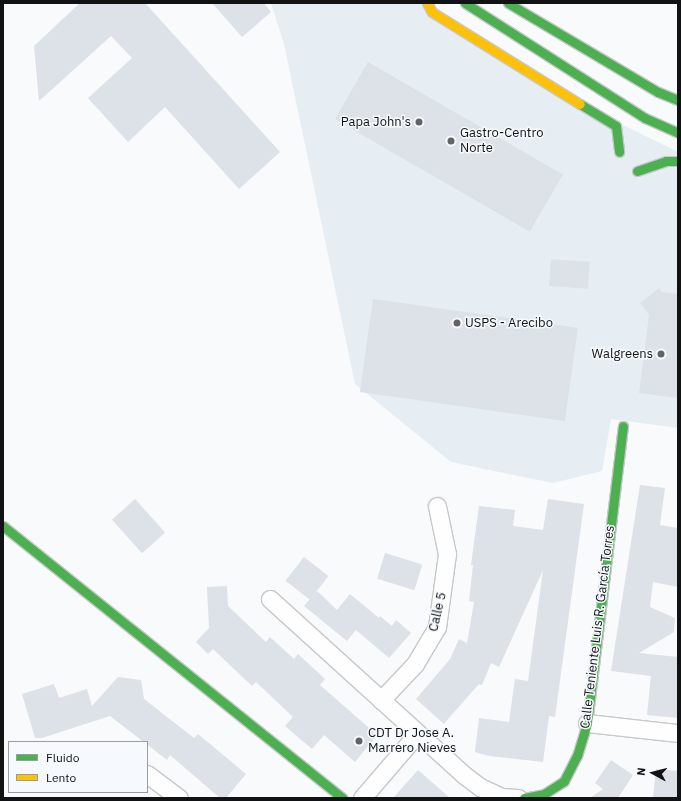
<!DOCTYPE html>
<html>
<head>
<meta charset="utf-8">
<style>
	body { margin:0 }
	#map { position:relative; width:681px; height:801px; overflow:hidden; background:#f8fafc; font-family:"IBM Plex Sans",sans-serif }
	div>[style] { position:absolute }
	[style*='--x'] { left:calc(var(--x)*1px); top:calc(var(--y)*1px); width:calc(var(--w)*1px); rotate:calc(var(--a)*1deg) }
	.built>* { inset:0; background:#e6eef4 }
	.building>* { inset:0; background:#dce2e7; transform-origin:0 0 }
	.roads { filter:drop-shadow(1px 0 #c6c8ca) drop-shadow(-1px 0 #c6c8ca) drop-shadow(0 1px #c6c8ca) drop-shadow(0 -1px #c6c8ca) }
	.street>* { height:17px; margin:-8.5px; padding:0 8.5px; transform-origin:8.5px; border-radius:8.5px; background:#fefeff }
	.fast>* { height:9px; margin:-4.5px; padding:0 4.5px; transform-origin:4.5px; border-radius:4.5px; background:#4caf50 }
	.slow>* { height:9px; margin:-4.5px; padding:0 4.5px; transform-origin:4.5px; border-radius:4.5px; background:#ffc107 }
	.dots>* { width:11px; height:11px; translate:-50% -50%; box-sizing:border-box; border:2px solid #f6fafe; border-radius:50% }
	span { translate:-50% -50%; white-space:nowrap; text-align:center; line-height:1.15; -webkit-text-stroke:3px #f6fafe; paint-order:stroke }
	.poi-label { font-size:13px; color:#101214 }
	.right { translate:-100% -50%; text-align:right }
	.left { translate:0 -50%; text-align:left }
	.street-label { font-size:13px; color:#101214 }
	.frame { position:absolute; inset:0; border:4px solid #101214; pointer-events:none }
	.legend { position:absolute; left:8px; top:741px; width:140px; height:52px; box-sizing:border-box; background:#f6fafe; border:1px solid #9a9da0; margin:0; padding:5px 7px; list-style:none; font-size:12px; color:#101214 }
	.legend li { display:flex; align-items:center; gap:8px; height:20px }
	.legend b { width:20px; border:1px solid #9a9da0 }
	.north { position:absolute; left:633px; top:753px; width:40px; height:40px; -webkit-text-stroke:3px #f6fafe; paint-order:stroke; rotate:277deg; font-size:11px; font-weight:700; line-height:16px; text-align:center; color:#101214 }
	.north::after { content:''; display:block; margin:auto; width:14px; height:18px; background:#101214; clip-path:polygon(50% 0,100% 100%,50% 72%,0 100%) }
</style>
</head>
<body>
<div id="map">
	<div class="built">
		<div style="clip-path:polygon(271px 3px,422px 3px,605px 116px,678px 152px,678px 428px,611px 419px,602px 471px,553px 483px,451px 462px,355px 384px,284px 44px)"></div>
	</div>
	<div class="building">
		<div style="clip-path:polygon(80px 3px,145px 3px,280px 152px,239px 189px,165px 107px,128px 142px,88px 98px,132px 58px,111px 36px,39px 101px,34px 46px)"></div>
		<div style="clip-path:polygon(212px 3px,264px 3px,271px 12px,242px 37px)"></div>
		<div style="left:368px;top:62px;width:225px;height:66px;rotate:30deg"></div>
		<div style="left:551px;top:259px;width:39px;height:27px;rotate:4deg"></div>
		<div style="clip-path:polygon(659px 288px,662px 292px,678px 294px,678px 398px,639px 393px,649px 315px,640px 303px)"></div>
		<div style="left:373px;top:299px;width:207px;height:94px;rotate:8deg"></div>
		<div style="clip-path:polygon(640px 485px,665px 488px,660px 525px,678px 528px,678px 587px,653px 582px,650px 607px,675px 618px,674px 632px,639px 653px,678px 657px,678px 718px,647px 715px,651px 676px,611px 671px)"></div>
		<div style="left:135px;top:499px;width:45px;height:31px;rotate:48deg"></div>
		<div style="clip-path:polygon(548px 499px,584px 504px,555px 717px,549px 716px,543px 762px,489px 756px,475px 752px,479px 718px,509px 722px,515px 679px,528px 681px,543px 570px,499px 667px,491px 663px,482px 685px,479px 684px,448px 719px,444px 724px,416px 699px,450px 659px,459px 639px,467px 643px,474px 602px,469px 601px,473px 565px,471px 565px,479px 506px,515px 510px,513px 526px,543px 530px)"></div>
		<div style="left:385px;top:553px;width:39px;height:27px;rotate:17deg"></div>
		<div style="left:304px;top:557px;width:31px;height:30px;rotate:38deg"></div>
		<div style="clip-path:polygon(227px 586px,228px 606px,266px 642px,270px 637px,294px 659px,298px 654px,325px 679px,320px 685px,377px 735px,355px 762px,324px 735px,312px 749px,285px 726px,293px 717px,256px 682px,252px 686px,213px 649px,208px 654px,196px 642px,209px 628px,207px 587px)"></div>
		<div style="clip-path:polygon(317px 591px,337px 610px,350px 594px,379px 618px,380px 616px,392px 626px,396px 620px,411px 633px,389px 658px,356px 630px,347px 641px,304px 606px)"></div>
		<div style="clip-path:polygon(118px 677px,141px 680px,144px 699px,194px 738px,198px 734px,246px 774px,226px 798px,220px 798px,170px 755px,167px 760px,110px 716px,42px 738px,35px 738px,22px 694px,54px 684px,59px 698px,87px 689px,92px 706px)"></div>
		<div style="clip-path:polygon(611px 760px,633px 775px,618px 798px,590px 798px,603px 789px,595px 783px)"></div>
		<div style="clip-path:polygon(656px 769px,678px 771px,678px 798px,653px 798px)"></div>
		<div style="clip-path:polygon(418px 770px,450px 798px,393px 798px)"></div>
	</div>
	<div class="roads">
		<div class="street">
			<div style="--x:270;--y:599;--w:262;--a:42.2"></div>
			<div style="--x:464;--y:775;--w:20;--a:37"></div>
			<div style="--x:480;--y:787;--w:23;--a:25"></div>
			<div style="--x:501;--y:797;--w:17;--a:3"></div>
			<div style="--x:381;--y:700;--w:50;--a:-46.6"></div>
			<div style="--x:415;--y:664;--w:43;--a:-59.3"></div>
			<div style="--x:437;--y:627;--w:74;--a:-82.2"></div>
			<div style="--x:447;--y:554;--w:49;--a:-101.8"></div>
			<div style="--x:587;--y:723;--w:92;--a:6.3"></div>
			<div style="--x:147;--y:774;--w:40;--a:37"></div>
			<div style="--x:362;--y:798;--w:84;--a:-49.3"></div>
		</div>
		<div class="fast">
			<div style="--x:465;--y:3;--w:214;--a:32.6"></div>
			<div style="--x:645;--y:118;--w:36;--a:24"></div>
			<div style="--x:508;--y:3;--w:174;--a:30.7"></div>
			<div style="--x:658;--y:92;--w:22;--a:22"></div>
			<div style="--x:580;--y:104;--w:42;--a:31.4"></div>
			<div style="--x:616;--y:126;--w:26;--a:83"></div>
			<div style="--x:637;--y:171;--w:31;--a:-19"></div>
			<div style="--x:666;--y:161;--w:12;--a:0"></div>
			<div style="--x:3;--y:526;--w:435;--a:38.7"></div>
			<div style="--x:524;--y:798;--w:20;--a:-11"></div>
			<div style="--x:544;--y:794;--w:24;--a:-33"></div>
			<div style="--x:564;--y:781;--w:28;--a:-63"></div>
			<div style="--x:577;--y:756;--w:34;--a:-73"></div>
			<div style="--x:587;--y:723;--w:299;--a:-83.1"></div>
		</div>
		<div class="slow">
			<div style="--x:427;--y:3;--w:10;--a:61"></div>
			<div style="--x:432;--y:12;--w:174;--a:31.9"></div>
		</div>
	</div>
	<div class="dots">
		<div style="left:419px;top:122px;background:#616365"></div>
		<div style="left:451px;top:141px;background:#616365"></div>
		<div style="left:457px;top:323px;background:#616365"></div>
		<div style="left:661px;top:354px;background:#616365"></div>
		<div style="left:359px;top:741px;background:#616365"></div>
	</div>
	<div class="poi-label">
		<span class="right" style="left:411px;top:122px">Papa John's</span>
		<span class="left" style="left:460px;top:141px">Gastro-Centro<br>Norte</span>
		<span class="left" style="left:465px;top:323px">USPS - Arecibo</span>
		<span class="right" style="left:653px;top:354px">Walgreens</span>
		<span class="left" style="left:368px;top:741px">CDT Dr Jose A.<br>Marrero Nieves</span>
	</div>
	<div class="street-label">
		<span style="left:438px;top:612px;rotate:-77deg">Calle 5</span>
		<span style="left:598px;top:627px;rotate:-83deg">Calle Teniente Luis R. García Torres</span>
	</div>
	<div class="frame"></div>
	<ul class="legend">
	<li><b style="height:5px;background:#4caf50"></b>Fluido</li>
	<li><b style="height:5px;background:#ffc107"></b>Lento</li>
	</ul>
	<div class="north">N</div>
</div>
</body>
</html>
